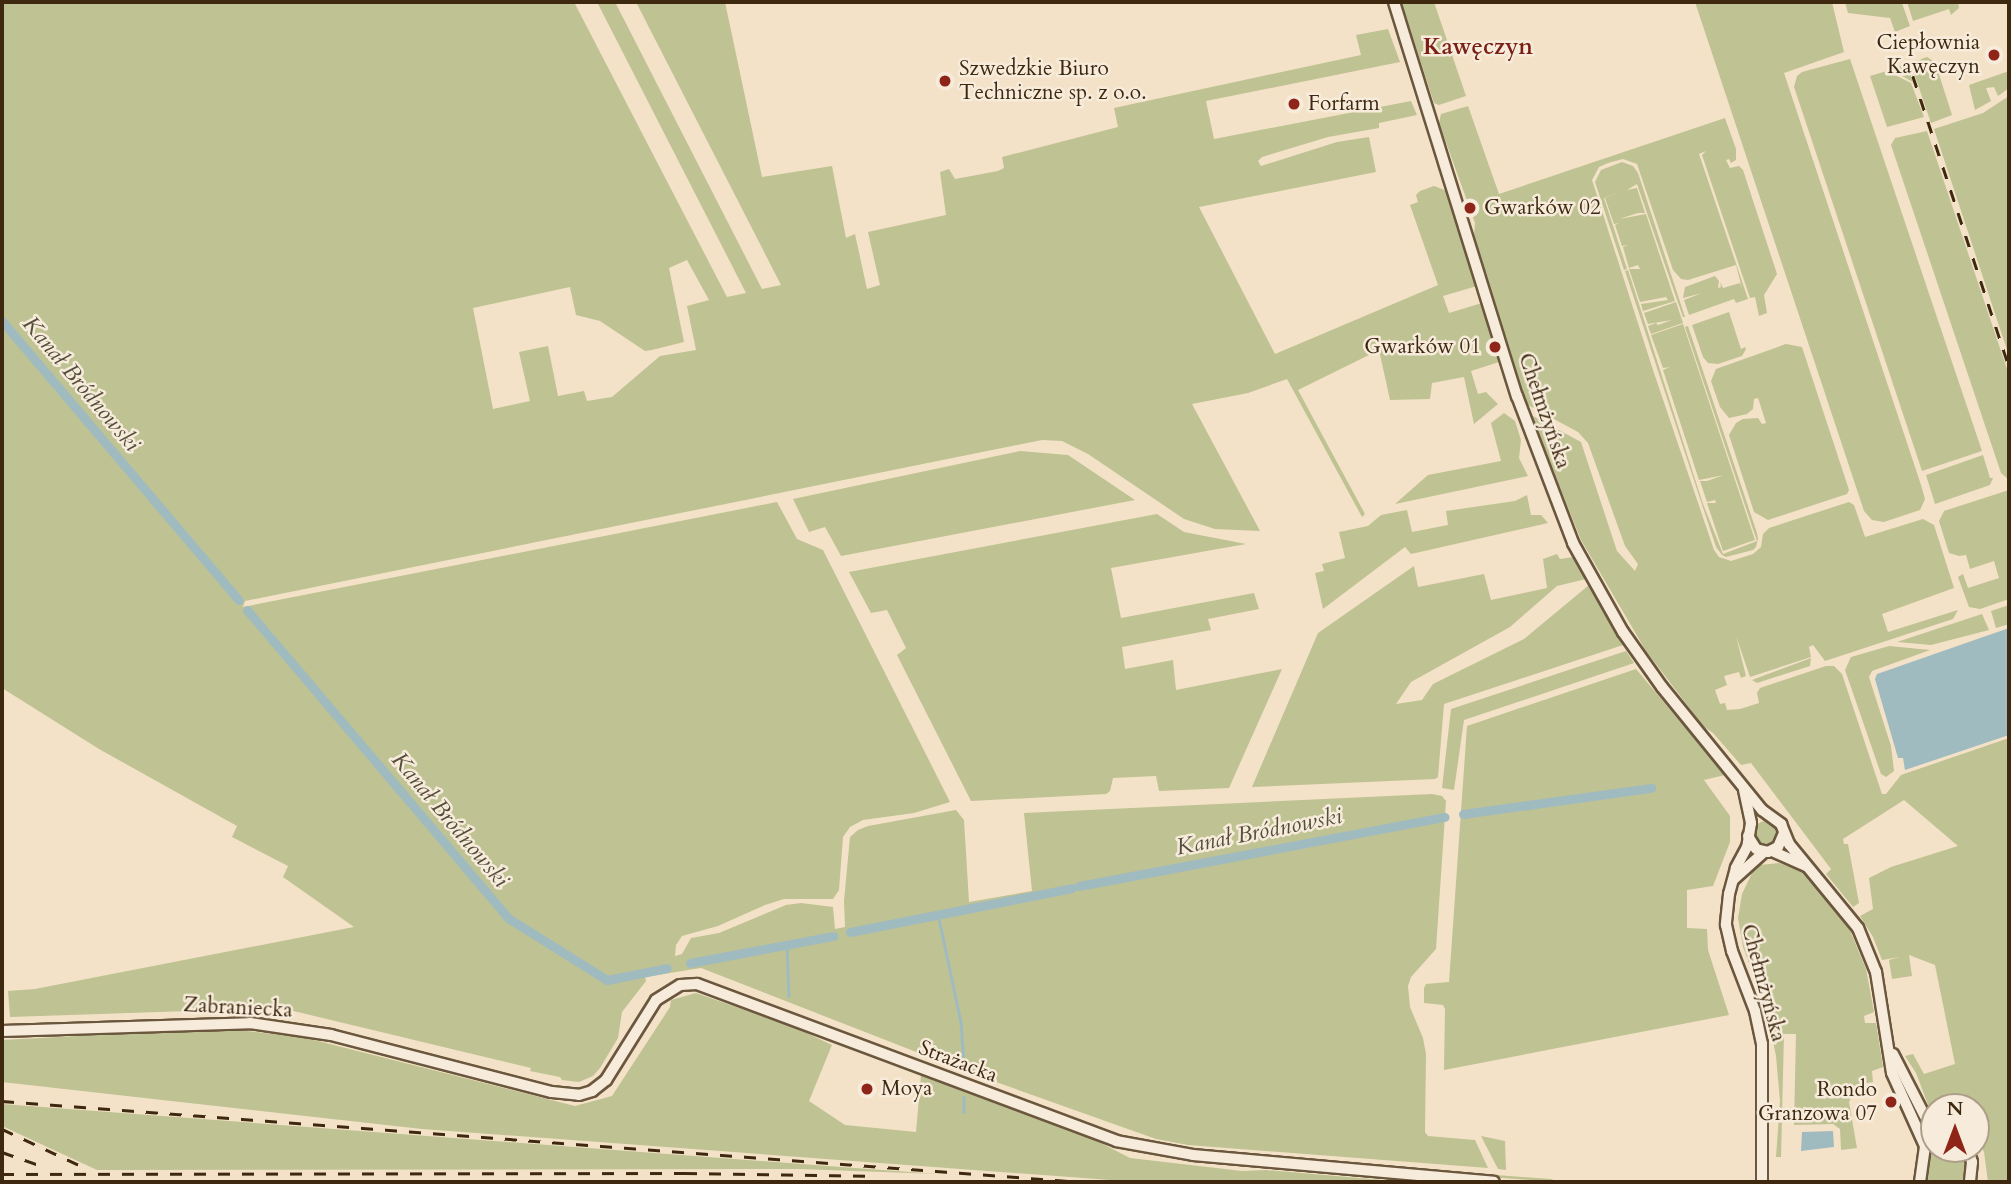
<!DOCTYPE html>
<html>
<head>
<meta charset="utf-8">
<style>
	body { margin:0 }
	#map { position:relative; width:2011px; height:1184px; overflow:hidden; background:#f3e2c7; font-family:Cardo,serif }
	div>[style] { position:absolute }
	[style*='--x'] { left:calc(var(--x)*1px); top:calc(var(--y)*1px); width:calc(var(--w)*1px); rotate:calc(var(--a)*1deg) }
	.green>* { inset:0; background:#bfc292 }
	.round { border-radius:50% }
	.water>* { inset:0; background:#a0bbc0 }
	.stream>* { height:2.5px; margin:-1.25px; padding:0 1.25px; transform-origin:1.25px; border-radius:1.25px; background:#a0bbc0 }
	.canal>* { height:9px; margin:-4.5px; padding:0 4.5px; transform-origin:4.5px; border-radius:4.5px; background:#a0bbc0 }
	.roads { filter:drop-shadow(2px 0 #6b573e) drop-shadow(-2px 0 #6b573e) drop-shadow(0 2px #6b573e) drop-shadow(0 -2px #6b573e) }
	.tertiary>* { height:10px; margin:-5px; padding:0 5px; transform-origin:5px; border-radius:5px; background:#f7ecdb }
	.secondary>* { height:10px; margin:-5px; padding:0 5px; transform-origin:5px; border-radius:5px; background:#f7ecdb }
	.rail>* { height:2.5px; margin-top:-1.25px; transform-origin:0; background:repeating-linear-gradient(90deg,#3e2910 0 12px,transparent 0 24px) }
	.dots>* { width:19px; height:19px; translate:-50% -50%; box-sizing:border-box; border:4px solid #f7ecdb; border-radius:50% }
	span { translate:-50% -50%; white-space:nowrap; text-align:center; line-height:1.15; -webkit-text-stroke:5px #f7ecdb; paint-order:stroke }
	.poi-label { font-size:21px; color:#3e2910 }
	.right { translate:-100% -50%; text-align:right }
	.left { translate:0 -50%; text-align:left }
	.street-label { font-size:21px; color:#3e2910 }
	.neighbourhood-label { font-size:23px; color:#7a1f14; font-weight:700 }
	.water-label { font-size:23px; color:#564e3c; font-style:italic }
	.frame { position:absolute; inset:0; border:4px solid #3e2910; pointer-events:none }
	.north { position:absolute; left:1920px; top:1093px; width:70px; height:70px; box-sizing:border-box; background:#f7ecdb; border:2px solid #ad9e8a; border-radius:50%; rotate:0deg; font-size:19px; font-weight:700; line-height:28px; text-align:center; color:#3e2910 }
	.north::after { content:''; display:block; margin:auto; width:24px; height:32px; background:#8f2418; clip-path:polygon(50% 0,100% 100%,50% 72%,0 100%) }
</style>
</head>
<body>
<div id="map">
	<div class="green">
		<div style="clip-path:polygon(evenodd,2px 2px,574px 2px,727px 297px,746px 293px,597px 2px,615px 2px,762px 289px,781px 285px,636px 2px,725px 2px,762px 177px,832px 166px,846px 238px,855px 234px,867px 289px,880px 285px,868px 232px,946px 215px,940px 172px,949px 169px,955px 179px,998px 171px,1004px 168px,1002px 157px,1118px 127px,1114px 108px,1361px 55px,1356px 35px,1388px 29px,1400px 62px,1206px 101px,1214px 139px,1411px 101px,1417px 115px,1379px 123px,1379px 128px,1328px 137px,1262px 157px,1258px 161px,1261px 166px,1337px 142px,1369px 137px,1376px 172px,1199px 207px,1275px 354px,1438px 285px,1410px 205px,1418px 202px,1416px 195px,1420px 191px,1434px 186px,1447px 191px,1477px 286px,1443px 296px,1449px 313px,1482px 303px,1499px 362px,1471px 371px,1478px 394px,1486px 392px,1498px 404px,1474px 424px,1464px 377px,1432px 383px,1430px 399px,1390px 400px,1379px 350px,1298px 390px,1365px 514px,1362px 517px,1287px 379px,1248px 393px,1192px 404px,1260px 531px,1215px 529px,1184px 519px,1088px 454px,1062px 441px,1042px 440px,245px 601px,243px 607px,777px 502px,797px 539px,823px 550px,950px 802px,914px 813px,863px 820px,850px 827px,843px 837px,839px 890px,833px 899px,784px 899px,765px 905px,718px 926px,682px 936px,676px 945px,675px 956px,682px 954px,691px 938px,719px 933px,786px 905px,801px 903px,833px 907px,835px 929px,845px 927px,844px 901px,850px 837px,858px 830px,868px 826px,956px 810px,964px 820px,969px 902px,1032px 891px,1024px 813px,1432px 794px,1442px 796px,1446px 801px,1436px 949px,1411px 977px,1408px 986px,1410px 1007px,1423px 1038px,1426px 1054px,1425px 1132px,1428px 1136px,1475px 1140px,1488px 1168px,1188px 1145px,1156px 1139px,965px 1071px,701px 968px,645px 977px,646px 981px,622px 1012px,618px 1038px,600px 1068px,593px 1076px,579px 1082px,562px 1080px,560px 1077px,530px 1071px,531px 1068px,281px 1008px,10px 1017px,8px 991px,35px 989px,354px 927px,283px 877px,288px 866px,232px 837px,237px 826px,99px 749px,2px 688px,2px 2px,687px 260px,709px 300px,687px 306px,696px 350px,660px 356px,612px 397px,587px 401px,584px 391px,558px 396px,548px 346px,519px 352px,530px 401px,493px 409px,473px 308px,570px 287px,576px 315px,600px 321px,645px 351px,652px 350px,684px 342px,669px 268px,687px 260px)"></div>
		<div style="clip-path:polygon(1401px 2px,1434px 2px,1466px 96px,1439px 105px,1434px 103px)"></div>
		<div style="clip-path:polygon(1695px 2px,1832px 2px,1844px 52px,1784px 73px,1921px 485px,1925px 499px,1920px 510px,1884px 522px,1872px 520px,1864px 511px)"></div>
		<div style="clip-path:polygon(1845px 2px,1905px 2px,1902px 3px,1910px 26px,1895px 32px,1890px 18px,1848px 13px)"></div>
		<div style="clip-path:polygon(1907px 2px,1958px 2px,1959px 8px,1951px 15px,1949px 9px,1913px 21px)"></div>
		<div style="clip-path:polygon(1927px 57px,1936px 63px,1900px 75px,1890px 70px)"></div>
		<div style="clip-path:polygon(1850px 59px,1982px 451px,1922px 471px,1794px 87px,1797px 76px,1802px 72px)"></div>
		<div style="clip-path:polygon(1936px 65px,1952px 115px,1931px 123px,1914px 73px,1910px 74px,1913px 82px,1902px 76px)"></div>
		<div style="clip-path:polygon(1887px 71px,1911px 83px,1924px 117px,1887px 127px,1870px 76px)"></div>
		<div style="clip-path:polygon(2009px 71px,2009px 88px,1998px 96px,1994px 87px,1986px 88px,1991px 101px,1975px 110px,1969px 85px)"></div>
		<div style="clip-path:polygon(2009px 96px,2009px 356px,1934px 129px,1983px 113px)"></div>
		<div style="clip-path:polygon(1468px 106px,1499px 194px,1725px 118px,1736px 149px,1736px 160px,1731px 163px,1729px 159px,1726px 160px,1730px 168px,1739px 166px,1743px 170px,1777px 274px,1764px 295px,1767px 313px,1759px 316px,1755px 297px,1750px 298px,1702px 155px,1706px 151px,1699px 154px,1748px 299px,1736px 303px,1734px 299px,1689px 315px,1684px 300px,1702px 293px,1683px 298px,1685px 287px,1715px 276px,1719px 281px,1718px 288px,1721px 287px,1720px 282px,1723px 288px,1740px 283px,1742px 288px,1736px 265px,1688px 280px,1681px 279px,1673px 270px,1637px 164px,1623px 159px,1608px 163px,1599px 167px,1592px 180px,1654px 373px,1714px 550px,1719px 557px,1731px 561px,1753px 554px,1761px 547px,1763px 534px,1769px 528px,1849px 502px,1854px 505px,1865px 537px,1923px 519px,1934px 525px,1954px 588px,1882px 614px,1888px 632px,1958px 610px,1953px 619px,1825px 661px,1813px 645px,1809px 647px,1811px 657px,1750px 677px,1736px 636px,1746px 676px,1741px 678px,1739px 672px,1724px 676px,1727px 685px,1715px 690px,1720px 704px,1725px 703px,1727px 710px,1740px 709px,1759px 703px,1757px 693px,1760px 688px,1826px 666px,1834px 666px,1842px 674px,1882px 794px,1886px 794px,1901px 775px,2009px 738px,2009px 1182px,1988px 1182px,1984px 1152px,1976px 1138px,1976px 1107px,1934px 1107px,1934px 1120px,1916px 1073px,1905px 1056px,1913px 1054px,1924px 1074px,1955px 1064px,1935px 965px,1909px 955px,1912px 976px,1892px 979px,1889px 960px,1900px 957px,1882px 960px,1873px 937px,1860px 916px,1873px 909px,1869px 878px,1891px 867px,1958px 846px,1904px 800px,1843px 839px,1844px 844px,1848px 844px,1859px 903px,1853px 907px,1826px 874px,1831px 869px,1751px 763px,1741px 765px,1713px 733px,1703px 726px,1646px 651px,1581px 540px,1531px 415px,1581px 442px,1617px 551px,1635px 571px,1638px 564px,1625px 546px,1588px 443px,1578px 432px,1528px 405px,1524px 395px,1474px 235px,1475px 223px,1439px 123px,1441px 114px)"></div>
		<div style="clip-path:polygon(1927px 131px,2009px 375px,2009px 480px,2001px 473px,1891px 145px,1895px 138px)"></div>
		<div style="clip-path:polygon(1622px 162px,1633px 166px,1638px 173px,1685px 317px,1683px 317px,1637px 184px,1627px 190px,1637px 188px,1645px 213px,1638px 213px,1619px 219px,1646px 214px,1675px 301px,1643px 311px,1641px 304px,1668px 300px,1666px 297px,1640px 302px,1629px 269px,1640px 269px,1638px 265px,1629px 268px,1623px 247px,1628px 245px,1622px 246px,1615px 225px,1619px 223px,1614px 224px,1605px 198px,1620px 192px,1604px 198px,1627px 269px,1624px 270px,1595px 182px,1601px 170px)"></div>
		<div style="clip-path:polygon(1628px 270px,1703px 504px,1723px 554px,1757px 541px,1685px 327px,1688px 326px,1757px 533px,1758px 539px,1756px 547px,1753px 550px,1726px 557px,1722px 555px,1716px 547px,1625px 271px)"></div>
		<div style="clip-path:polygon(1676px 302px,1683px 323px,1651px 334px,1648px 326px,1656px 323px,1658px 325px,1672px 320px,1648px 324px,1644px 313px)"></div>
		<div style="clip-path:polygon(1729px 312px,1741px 349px,1745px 347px,1746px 349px,1742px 356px,1718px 364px,1708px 363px,1703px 357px,1692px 325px)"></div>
		<div style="clip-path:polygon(1683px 324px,1755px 540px,1723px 551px,1707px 503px,1716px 503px,1715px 500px,1707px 502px,1700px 481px,1707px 481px,1724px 475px,1699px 480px,1663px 370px,1670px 367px,1663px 368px,1651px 335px)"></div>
		<div style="clip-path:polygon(1786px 344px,1802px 347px,1849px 490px,1847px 494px,1768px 520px,1754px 512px,1729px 435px,1736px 423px,1743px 419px,1758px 418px,1762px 424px,1766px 423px,1758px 398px,1754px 399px,1753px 409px,1747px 414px,1729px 418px,1720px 407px,1711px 381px,1716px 369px)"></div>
		<div style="clip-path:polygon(1504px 413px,1515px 421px,1521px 440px,1519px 458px,1528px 476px,1395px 504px,1428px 475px,1501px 461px,1491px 423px)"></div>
		<div style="clip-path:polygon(1020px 451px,1068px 455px,1135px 500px,841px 556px,825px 527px,809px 532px,793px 499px)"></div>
		<div style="clip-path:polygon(1983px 455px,1990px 478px,1993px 478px,1990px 485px,1935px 504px,1926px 475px)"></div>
		<div style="clip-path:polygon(2009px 490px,2009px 599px,1980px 609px,1969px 607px,1958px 577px,1963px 574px,1968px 588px,1999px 578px,1994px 561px,1970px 569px,1966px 555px,1959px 556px,1949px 553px,1939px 521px,1944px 511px)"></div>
		<div style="clip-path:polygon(1527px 495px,1531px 515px,1541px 515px,1548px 523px,1411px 554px,1405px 547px,1323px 609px,1315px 573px,1324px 571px,1322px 564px,1345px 558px,1339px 532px,1368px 526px,1381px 515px,1407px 510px,1412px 532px,1448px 525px,1446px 511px,1515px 501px)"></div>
		<div style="clip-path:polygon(1157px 514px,1184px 532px,1246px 544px,1111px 568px,1121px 618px,1254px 593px,1259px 609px,1208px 619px,1211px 630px,1122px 647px,1125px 669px,1173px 660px,1176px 690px,1282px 669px,1229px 788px,1159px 791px,1156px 776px,1113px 778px,1110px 791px,1106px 794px,971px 801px,897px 655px,906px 648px,887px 610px,871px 613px,849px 572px)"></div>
		<div style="clip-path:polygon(1557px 554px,1560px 559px,1573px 557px,1586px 579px,1557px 586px,1510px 627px,1411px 682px,1396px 704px,1422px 700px,1433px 684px,1524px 639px,1589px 585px,1623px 645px,1444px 704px,1438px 777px,1435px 779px,1252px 787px,1318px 633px,1414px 566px,1418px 587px,1484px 574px,1491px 600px,1547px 588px,1543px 559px)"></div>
		<div style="clip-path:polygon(2009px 605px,2009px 624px,1996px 628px,1991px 611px)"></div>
		<div style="clip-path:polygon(1982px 614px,1989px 630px,1931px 645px,1897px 642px)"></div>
		<div style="clip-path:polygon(1889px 646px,1930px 650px,1872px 671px,1869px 677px,1891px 746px,1894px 771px,1886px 777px,1881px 774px,1845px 670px,1851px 657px)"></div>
		<div style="clip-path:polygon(1626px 651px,1634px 663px,1464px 720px,1454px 790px,1442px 788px,1451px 709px)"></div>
		<div style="clip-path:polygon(1811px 658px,1810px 666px,1757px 683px,1752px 680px)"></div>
		<div style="clip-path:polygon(1636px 669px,1725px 775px,1704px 780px,1730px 816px,1730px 842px,1713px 886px,1687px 890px,1687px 928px,1707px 929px,1708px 950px,1729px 1015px,1444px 1070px,1445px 1009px,1443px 1005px,1424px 1003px,1424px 988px,1426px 984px,1449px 982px,1467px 726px)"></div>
		<div class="round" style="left:1753px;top:821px;width:26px;height:26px"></div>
		<div style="clip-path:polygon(1779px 863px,1807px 873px,1830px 901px,1849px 928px,1866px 969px,1874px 1012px,1864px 1016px,1865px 1023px,1876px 1023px,1883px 1067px,1872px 1071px,1873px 1082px,1857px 1085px,1849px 1102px,1857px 1148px,1841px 1150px,1840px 1129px,1833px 1124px,1794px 1125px,1796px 1034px,1784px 1034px,1781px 1157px,1776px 1157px,1780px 1101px,1776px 1056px,1766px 1008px,1743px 947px,1738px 918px,1742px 894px,1752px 873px,1760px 865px)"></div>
		<div style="clip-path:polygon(696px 993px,796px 1028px,832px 1045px,809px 1101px,845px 1125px,916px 1132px,921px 1075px,1099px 1142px,1130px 1158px,1242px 1171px,1266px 1170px,1405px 1182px,1137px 1182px,422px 1129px,2px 1082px,2px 1040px,172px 1031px,247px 1031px,306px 1038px,575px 1106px,612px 1096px,670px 1007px,671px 1000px)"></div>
		<div style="clip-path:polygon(2px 1104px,841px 1167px,938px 1174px,800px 1169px,97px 1170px,2px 1126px)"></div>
		<div style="clip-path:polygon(1481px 1136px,1505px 1141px,1506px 1170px,1498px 1169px)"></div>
		<div style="clip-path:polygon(1934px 1146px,1934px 1149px,1961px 1151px,1965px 1161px,1963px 1182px,1925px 1182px,1930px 1149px)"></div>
		<div style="clip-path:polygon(1346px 1164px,1551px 1179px,1559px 1182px,1502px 1178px)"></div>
	</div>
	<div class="water">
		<div style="clip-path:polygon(2009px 628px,2009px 735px,1905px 770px,1903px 758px,1898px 758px,1875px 679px,1877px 674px)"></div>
		<div style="clip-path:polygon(1833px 1131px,1834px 1147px,1801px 1151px,1802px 1132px)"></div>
	</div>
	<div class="stream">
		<div style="--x:938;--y:914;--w:110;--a:78"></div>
		<div style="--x:961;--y:1022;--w:41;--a:85.8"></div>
		<div style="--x:787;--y:945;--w:51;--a:87.8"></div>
		<div style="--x:964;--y:1097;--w:15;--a:90"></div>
	</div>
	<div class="canal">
		<div style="--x:2;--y:321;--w:366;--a:49.7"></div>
		<div style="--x:247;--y:610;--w:404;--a:49.7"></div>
		<div style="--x:508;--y:918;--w:117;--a:32.1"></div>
		<div style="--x:607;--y:980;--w:61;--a:-11.3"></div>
		<div style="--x:1463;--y:814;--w:190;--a:-7.9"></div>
		<div style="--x:1079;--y:886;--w:372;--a:-10.7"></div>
		<div style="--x:850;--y:932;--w:226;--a:-11.2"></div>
		<div style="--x:690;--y:963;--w:146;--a:-10.7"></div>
	</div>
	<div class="roads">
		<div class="tertiary">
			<div style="--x:1394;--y:2;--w:413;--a:72.7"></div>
			<div style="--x:1517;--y:396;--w:157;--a:69.1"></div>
			<div style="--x:1573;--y:543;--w:102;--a:60.7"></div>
			<div style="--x:1623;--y:632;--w:67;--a:54.7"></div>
			<div style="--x:1662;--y:687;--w:159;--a:50.9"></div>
			<div style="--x:1762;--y:810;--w:24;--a:36"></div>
			<div style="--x:1781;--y:824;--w:22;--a:68"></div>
			<div style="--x:1789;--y:844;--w:109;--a:50.6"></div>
			<div style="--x:1858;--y:928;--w:48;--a:67.8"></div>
			<div style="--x:1876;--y:972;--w:102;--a:81"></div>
			<div style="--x:1892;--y:1073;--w:80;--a:65.7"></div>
			<div style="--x:1744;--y:790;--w:34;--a:78"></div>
			<div style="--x:1751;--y:823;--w:24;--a:99"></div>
			<div style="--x:1747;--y:847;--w:24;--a:118"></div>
			<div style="--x:1736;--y:868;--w:27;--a:105"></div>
			<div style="--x:1729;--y:894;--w:31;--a:96"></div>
			<div style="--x:1726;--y:925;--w:27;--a:77"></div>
			<div style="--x:1732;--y:951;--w:64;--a:69"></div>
			<div style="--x:1755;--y:1011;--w:34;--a:78"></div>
			<div style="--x:1762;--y:1044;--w:138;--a:90"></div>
			<div style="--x:1748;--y:836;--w:15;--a:58"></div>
			<div style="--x:1756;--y:849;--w:12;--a:14"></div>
			<div style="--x:1768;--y:852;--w:11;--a:-27"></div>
			<div style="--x:1778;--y:847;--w:15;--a:-67"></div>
			<div style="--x:1772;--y:851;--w:37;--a:24"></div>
			<div style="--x:1734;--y:879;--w:40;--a:-42"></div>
			<div style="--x:1893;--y:1054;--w:90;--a:62.9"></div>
		</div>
		<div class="secondary">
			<div style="--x:2;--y:1031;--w:248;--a:-1.8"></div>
			<div style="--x:250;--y:1023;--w:82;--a:8.4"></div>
			<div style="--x:331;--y:1035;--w:228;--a:14.5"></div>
			<div style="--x:552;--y:1092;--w:27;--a:6"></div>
			<div style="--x:579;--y:1095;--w:14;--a:-17"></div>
			<div style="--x:592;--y:1091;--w:18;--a:-38"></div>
			<div style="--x:606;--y:1080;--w:94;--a:-58"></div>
			<div style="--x:656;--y:1000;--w:28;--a:-32"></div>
			<div style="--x:680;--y:985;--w:17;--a:-3"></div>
			<div style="--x:697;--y:984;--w:447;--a:20.5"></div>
			<div style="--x:1116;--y:1141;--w:78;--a:10.3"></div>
			<div style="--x:1193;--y:1155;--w:302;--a:5.1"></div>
			<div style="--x:1968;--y:1149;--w:14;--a:73"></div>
			<div style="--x:1972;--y:1162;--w:20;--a:96"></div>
			<div style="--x:1920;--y:1182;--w:36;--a:-82"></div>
			<div style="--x:1925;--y:1146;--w:10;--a:-29"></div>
		</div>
	</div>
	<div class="rail">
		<div style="--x:1913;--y:76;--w:305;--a:71.7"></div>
		<div style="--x:2;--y:1101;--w:1083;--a:4.29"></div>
		<div style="--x:2;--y:1129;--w:89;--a:25.1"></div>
		<div style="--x:2;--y:1152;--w:42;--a:19.3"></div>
		<div style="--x:2;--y:1174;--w:683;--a:-0.08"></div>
		<div style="--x:685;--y:1173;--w:181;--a:0.9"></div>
	</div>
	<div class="dots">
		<div style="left:1994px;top:55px;background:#8f2418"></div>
		<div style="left:945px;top:81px;background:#8f2418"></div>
		<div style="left:1294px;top:104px;background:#8f2418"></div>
		<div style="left:1470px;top:208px;background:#8f2418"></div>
		<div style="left:1495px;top:347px;background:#8f2418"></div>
		<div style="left:867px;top:1089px;background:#8f2418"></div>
		<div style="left:1891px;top:1102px;background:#8f2418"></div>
	</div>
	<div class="poi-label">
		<span class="right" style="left:1980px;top:55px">Ciepłownia<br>Kawęczyn</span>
		<span class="left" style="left:959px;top:81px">Szwedzkie Biuro<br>Techniczne sp. z o.o.</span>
		<span class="left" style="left:1308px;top:104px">Forfarm</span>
		<span class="left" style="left:1484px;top:208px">Gwarków 02</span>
		<span class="right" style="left:1481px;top:347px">Gwarków 01</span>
		<span class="left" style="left:881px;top:1089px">Moya</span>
		<span class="right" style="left:1877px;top:1102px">Rondo<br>Granzowa 07</span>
	</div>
	<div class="street-label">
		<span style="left:1544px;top:411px;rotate:71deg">Chełmżyńska</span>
		<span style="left:1763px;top:983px;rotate:75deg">Chełmżyńska</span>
		<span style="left:238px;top:1008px;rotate:3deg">Zabraniecka</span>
		<span style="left:958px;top:1062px;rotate:21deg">Strażacka</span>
	</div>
	<div class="neighbourhood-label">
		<span style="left:1478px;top:47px">Kawęczyn</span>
	</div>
	<div class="water-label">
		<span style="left:81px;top:384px;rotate:50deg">Kanał Bródnowski</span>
		<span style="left:450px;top:820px;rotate:50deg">Kanał Bródnowski</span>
		<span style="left:1259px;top:832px;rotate:-11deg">Kanał Bródnowski</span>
	</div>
	<div class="frame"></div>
	<div class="north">N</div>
</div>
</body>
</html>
